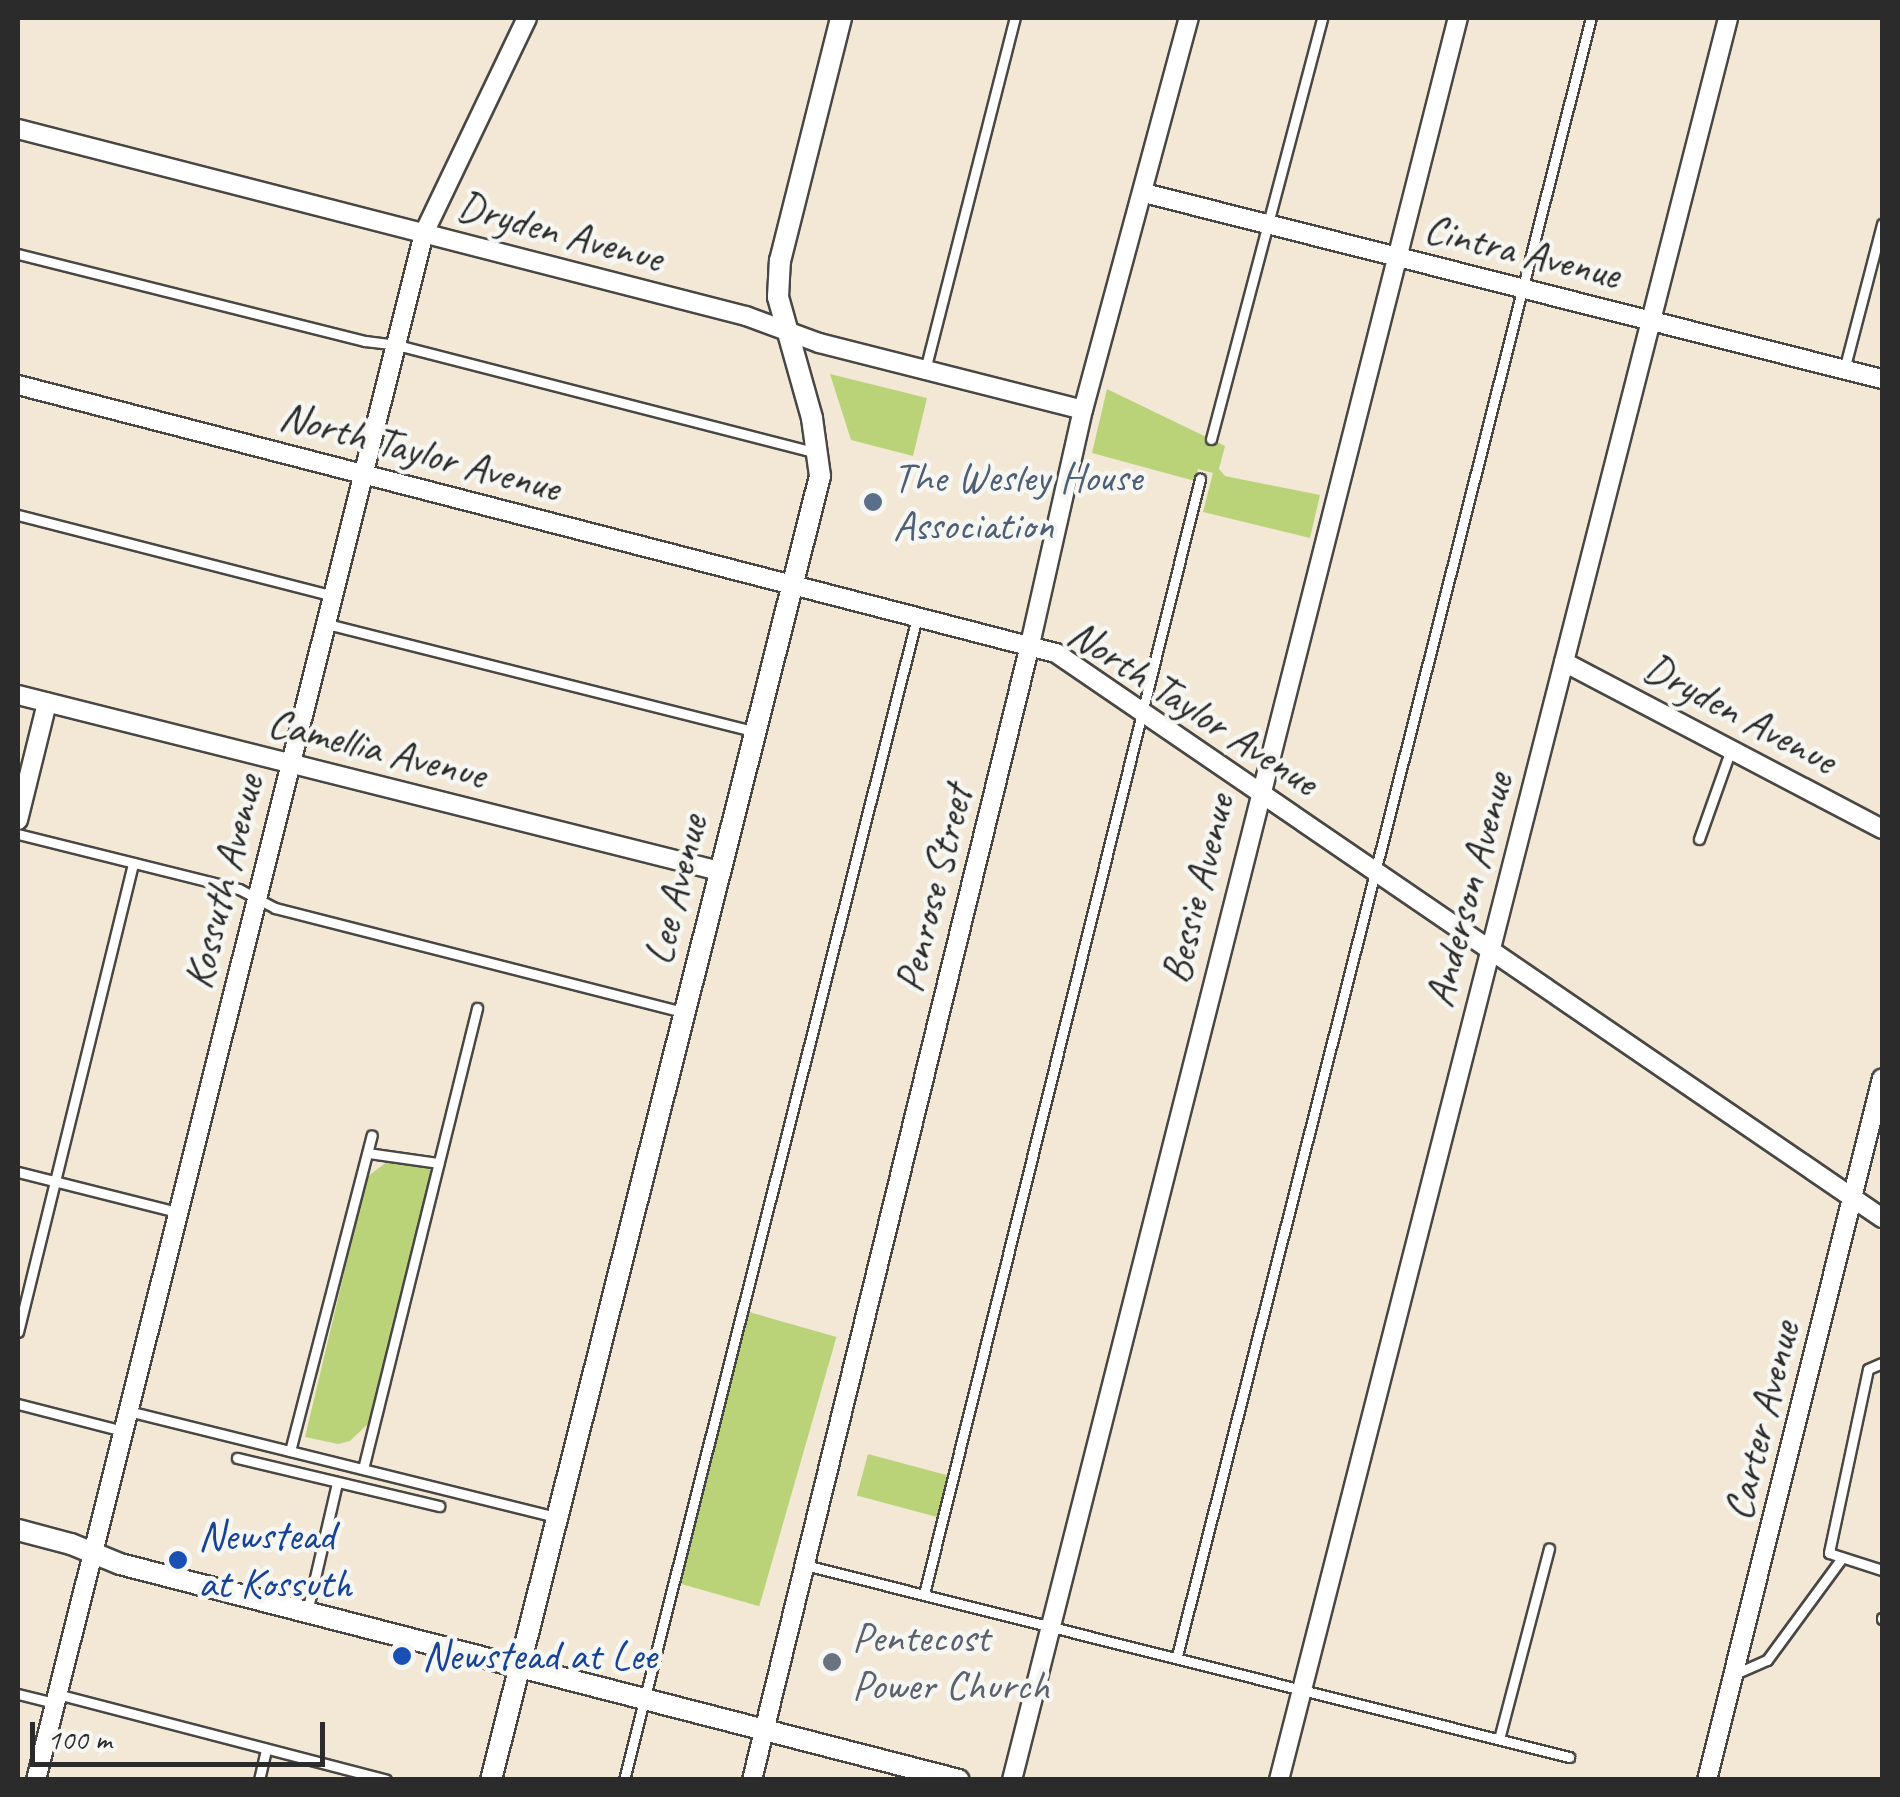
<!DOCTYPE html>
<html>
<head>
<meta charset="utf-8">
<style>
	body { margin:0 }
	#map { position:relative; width:1900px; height:1797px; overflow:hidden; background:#f2e8d5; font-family:Caveat,sans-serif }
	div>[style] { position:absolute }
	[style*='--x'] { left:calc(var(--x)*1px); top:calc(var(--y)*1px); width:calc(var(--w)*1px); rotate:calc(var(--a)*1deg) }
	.green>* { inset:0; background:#bbd378; transform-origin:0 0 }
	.roads { filter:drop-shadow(2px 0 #494744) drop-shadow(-2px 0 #494744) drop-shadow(0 2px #494744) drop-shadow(0 -2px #494744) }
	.service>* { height:9px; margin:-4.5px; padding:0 4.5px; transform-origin:4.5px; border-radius:4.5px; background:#fff }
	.minor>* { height:18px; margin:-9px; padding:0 9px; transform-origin:9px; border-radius:9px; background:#fff }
	.tertiary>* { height:20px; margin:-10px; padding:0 10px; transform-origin:10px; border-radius:10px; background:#fff }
	.dots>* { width:28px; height:28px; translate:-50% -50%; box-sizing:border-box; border:5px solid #f6f6f2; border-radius:50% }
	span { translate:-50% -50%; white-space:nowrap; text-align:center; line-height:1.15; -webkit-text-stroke:9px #f6f6f2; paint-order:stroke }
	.street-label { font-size:42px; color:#2b2b2b }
	.service-label { font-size:42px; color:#4e5e75 }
	.left { translate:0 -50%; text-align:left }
	.transit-label { font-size:42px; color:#164399 }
	.worship-label { font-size:42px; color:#5b616d }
	.frame { position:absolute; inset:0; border:20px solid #2b2b2b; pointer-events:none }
	.scale { position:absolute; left:30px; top:1722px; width:295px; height:45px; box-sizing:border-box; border:5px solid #2b2b2b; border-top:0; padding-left:12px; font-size:30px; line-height:35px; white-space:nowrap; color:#2b2b2b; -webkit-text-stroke:8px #f6f6f2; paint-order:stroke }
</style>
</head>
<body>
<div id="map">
	<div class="green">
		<div style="clip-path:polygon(830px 374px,927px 398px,913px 456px,851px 440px)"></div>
		<div style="clip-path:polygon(1107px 389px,1225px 446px,1219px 469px,1225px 476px,1320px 495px,1310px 538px,1203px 512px,1213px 473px,1198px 469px,1195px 481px,1092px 453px)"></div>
		<div style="clip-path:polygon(392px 1158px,431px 1170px,370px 1422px,350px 1441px,338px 1444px,305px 1437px,367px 1177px)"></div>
		<div style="left:749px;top:1312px;width:91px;height:280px;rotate:16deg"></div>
		<div style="left:868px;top:1454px;width:83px;height:43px;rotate:15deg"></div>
	</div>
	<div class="roads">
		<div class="service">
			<div style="--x:18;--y:254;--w:358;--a:14.1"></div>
			<div style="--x:365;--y:341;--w:32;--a:7"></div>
			<div style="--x:397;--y:345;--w:431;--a:14.4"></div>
			<div style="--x:925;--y:370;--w:363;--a:-75.7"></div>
			<div style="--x:1844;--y:370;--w:151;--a:-75.4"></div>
			<div style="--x:1211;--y:439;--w:435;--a:-75.2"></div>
			<div style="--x:18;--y:515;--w:326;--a:14.4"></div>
			<div style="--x:327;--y:624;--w:440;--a:14.1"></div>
			<div style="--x:18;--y:834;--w:228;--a:14"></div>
			<div style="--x:239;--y:889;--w:41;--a:27.8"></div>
			<div style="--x:275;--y:908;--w:422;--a:14.3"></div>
			<div style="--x:1699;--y:839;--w:96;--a:-70.4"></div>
			<div style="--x:368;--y:1153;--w:71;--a:8.1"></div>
			<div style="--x:18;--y:1172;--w:164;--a:14.1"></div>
			<div style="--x:18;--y:1332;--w:483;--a:-76.2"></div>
			<div style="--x:1882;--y:1363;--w:15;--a:157"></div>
			<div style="--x:1868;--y:1369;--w:188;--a:102"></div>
			<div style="--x:1829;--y:1553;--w:56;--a:17.8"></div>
			<div style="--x:18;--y:1404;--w:108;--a:14.4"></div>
			<div style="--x:128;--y:1411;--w:442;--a:13.9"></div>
			<div style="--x:290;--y:1451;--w:326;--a:-75.5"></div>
			<div style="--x:237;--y:1458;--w:208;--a:13.4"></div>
			<div style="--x:363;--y:1469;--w:475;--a:-76.1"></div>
			<div style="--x:805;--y:1565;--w:788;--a:14.11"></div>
			<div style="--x:924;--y:1594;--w:1149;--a:-76.1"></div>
			<div style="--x:307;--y:1612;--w:132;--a:-76.9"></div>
			<div style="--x:1882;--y:1618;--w:1;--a:90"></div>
			<div style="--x:1177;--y:1656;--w:1690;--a:-75.82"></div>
			<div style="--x:1735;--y:1674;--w:35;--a:-24"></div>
			<div style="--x:1767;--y:1660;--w:127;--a:-53.7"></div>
			<div style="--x:18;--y:1694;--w:38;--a:14"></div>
			<div style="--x:57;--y:1694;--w:340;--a:14.6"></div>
			<div style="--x:1499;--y:1739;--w:197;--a:-75.3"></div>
			<div style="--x:259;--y:1780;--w:32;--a:-77"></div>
			<div style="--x:624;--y:1780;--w:1199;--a:-75.86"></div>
		</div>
		<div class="minor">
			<div style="--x:18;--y:129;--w:752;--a:14.41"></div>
			<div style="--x:746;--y:316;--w:78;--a:20.3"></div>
			<div style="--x:819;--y:343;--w:272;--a:14.2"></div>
			<div style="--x:1144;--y:193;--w:761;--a:14.15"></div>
			<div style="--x:18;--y:385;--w:1072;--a:14.48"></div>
			<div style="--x:1056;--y:653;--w:1001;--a:34.37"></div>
			<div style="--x:1564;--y:662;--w:359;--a:27.7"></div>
			<div style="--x:18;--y:695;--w:723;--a:14.09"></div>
			<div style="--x:18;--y:820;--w:121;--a:-76.1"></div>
			<div style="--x:36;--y:1780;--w:1595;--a:-75.92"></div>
			<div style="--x:424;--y:233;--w:238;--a:-64.4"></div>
			<div style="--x:752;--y:1780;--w:1164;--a:-76.24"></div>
			<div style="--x:1029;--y:649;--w:245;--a:-77.3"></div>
			<div style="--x:1083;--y:410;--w:406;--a:-74.9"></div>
			<div style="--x:1012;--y:1780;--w:1818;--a:-75.8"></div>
			<div style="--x:1279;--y:1780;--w:1818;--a:-75.7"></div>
			<div style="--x:1707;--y:1780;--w:723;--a:-76"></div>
		</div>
		<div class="tertiary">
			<div style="--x:18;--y:1530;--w:55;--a:14.8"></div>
			<div style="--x:71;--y:1544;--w:53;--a:22.2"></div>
			<div style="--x:120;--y:1564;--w:866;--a:14.44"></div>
			<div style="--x:491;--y:1780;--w:1345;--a:-75.84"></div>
			<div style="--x:820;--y:476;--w:59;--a:-97.9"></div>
			<div style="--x:812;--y:418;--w:126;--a:-105.7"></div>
			<div style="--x:778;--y:297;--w:36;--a:-87"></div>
			<div style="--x:780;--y:261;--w:251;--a:-75.9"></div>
		</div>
	</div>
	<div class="dots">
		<div style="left:873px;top:502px;background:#5c6f8a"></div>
		<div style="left:178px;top:1560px;background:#1a4fb4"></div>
		<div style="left:402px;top:1656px;background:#1a4fb4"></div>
		<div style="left:832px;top:1662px;background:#6b7280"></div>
	</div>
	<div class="street-label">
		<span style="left:560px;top:232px;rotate:15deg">Dryden Avenue</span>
		<span style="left:1522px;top:252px;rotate:14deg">Cintra Avenue</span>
		<span style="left:420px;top:452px;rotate:15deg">North Taylor Avenue</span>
		<span style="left:1193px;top:708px;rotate:33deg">North Taylor Avenue</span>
		<span style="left:1740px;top:714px;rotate:28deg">Dryden Avenue</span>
		<span style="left:377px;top:749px;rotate:14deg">Camellia Avenue</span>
		<span style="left:224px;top:882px;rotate:-76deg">Kossuth Avenue</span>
		<span style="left:934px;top:889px;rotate:-76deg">Penrose Street</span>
		<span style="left:1198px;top:889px;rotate:-76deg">Bessie Avenue</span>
		<span style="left:676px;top:890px;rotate:-76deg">Lee Avenue</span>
		<span style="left:1469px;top:890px;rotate:-75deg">Anderson Avenue</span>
		<span style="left:1762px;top:1421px;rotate:-76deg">Carter Avenue</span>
	</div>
	<div class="service-label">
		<span class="left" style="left:893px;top:502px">The Wesley House<br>Association</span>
	</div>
	<div class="transit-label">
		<span class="left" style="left:198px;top:1560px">Newstead<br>at Kossuth</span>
		<span class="left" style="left:422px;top:1656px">Newstead at Lee</span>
	</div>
	<div class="worship-label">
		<span class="left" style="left:852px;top:1662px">Pentecost<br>Power Church</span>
	</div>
	<div class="frame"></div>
	<div class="scale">100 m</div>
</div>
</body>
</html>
